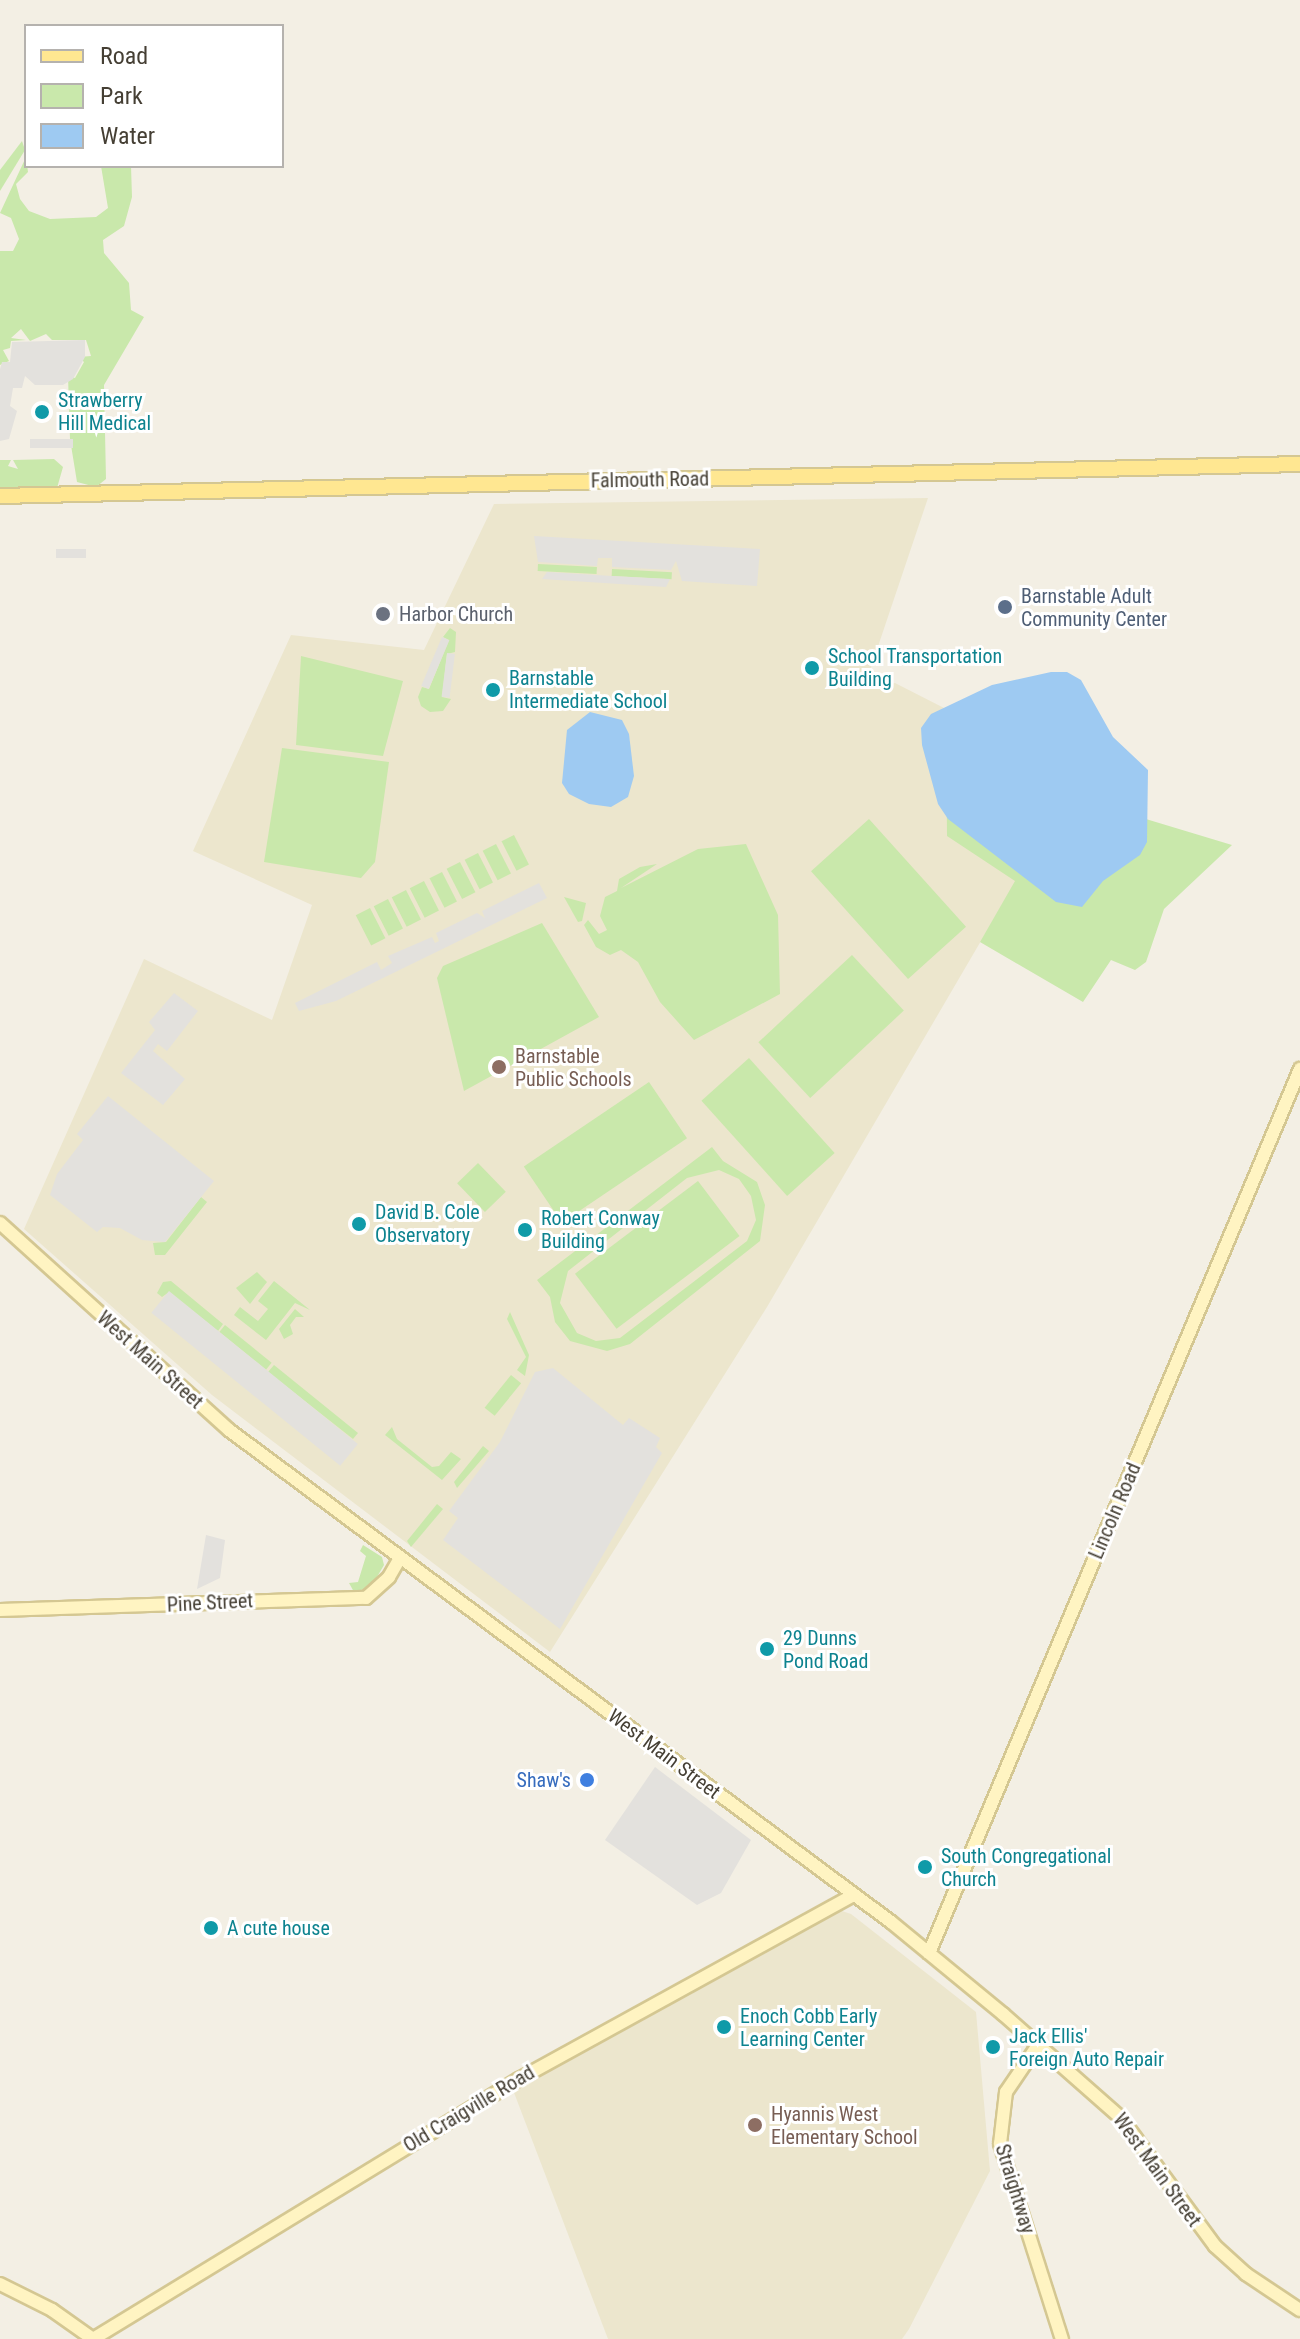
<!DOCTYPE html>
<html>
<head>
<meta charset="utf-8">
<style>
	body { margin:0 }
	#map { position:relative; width:1300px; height:2339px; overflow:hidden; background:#f3efe4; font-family:"Roboto Condensed",sans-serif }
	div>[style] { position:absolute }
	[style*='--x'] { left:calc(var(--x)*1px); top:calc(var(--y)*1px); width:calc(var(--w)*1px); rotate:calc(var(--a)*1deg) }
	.education>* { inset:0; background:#ece6cd }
	.green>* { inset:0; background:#c9e8ab; transform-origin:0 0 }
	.parking>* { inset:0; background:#e3e1dd; transform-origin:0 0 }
	.water>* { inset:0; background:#9ecaf2 }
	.roads { filter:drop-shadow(2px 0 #d4c792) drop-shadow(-2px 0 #d4c792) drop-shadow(0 2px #d4c792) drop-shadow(0 -2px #d4c792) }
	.secondary>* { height:12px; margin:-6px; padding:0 6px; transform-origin:6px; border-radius:6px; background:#fff4c2 }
	.primary>* { height:14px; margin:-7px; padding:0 7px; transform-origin:7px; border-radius:7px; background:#ffe791 }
	.dots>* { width:22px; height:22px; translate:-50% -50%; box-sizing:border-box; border:4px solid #fff; border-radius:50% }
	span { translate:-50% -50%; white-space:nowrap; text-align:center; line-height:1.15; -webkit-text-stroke:6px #fff; paint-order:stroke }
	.culture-label { font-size:20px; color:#0d838f }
	.left { translate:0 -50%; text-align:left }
	.street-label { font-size:20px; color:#453f34 }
	.service-label { font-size:20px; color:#4e5e75 }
	.worship-label { font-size:20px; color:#5b616d }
	.education-label { font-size:20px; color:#785e54 }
	.shop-label { font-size:20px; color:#366cbe }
	.right { translate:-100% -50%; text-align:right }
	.legend { position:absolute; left:24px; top:24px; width:260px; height:144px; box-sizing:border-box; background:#fff; border:2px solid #b5b2ae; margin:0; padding:10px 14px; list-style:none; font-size:24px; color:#453f34 }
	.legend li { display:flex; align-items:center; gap:16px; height:40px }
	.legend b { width:40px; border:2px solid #b5b2ae }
</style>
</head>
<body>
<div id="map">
	<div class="education">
		<div style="clip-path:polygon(928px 498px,864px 688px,895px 683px,946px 709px,1016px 881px,767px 1307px,550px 1652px,212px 1395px,24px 1229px,144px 959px,272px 1020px,312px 905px,193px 851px,291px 635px,424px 650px,494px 504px)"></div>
		<div style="clip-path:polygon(839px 1910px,851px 1914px,976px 2012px,990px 2171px,909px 2329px,902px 2339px,608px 2339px,513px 2090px)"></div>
	</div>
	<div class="green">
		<div style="clip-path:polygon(22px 141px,25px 150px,0 191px,0 170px)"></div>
		<div style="clip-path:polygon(26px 157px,28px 172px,16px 184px,20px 199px,29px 211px,50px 219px,96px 217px,108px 208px,101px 166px,131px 166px,132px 197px,124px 226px,103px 240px,104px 253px,129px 283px,131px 310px,144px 317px,104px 385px,106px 479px,96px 487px,77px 482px,70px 439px,68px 376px,75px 378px,84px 362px,79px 357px,91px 356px,86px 340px,52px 340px,46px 334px,30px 341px,21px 329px,11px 338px,26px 340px,11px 341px,10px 348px,3px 350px,9px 361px,0 365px,0 251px,13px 251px,19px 239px,11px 218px,0 213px)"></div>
		<div style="clip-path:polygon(54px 459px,63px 467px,57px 488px,0 489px,0 460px,11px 460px,8px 466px,18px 469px,13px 460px)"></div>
		<div style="left:538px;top:564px;width:59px;height:7px;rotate:3deg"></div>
		<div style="left:612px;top:569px;width:60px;height:7px;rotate:3deg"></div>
		<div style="clip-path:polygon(450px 628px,456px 632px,455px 652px,447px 654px,442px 697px,451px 699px,443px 711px,430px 712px,421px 706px,418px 697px,422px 687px,429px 689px,449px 640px,443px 637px)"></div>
		<div style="clip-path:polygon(301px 656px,403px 681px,383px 756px,296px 745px)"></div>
		<div style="clip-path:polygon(946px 709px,1126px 813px,1232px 845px,1164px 909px,1146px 962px,1135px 970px,1111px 960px,1083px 1002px,980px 942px,1015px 881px,947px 836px)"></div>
		<div style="clip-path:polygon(282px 748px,389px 762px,375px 862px,361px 878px,264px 862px)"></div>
		<div style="left:869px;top:819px;width:145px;height:78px;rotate:48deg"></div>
		<div style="left:514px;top:835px;width:33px;height:14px;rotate:63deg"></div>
		<div style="left:496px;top:844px;width:33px;height:15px;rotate:63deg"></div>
		<div style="clip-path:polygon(746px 844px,778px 915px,780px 994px,694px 1040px,660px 1002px,638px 962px,621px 950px,610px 955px,596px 947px,584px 925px,588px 920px,599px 934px,607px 930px,600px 916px,605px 897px,617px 891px,619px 879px,640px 867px,657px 864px,621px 888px,698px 849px)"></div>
		<div style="left:478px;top:853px;width:33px;height:15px;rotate:63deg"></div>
		<div style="left:460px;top:862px;width:34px;height:15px;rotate:63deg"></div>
		<div style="left:442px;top:872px;width:33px;height:14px;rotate:63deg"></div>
		<div style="left:424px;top:881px;width:33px;height:16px;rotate:63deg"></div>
		<div style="left:406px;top:890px;width:33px;height:16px;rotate:63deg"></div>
		<div style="clip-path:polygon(564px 897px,586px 903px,582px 921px,578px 922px)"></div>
		<div style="left:388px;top:899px;width:33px;height:16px;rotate:63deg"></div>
		<div style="left:370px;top:908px;width:34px;height:16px;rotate:63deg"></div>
		<div style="clip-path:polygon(542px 923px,599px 1017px,464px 1091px,437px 978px,443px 966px)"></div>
		<div style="left:852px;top:955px;width:76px;height:128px;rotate:47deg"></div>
		<div style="left:749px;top:1058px;width:128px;height:64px;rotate:48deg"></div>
		<div style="left:649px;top:1082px;width:68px;height:151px;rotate:56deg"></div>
		<div style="clip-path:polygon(evenodd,712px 1147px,723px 1161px,757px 1182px,765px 1205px,760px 1241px,630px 1344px,607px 1351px,570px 1341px,555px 1322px,550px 1297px,537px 1280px,712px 1147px,719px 1170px,739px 1179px,751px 1196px,756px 1220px,747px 1241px,620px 1338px,596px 1341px,577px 1333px,560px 1303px,568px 1271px,687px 1178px,719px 1170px)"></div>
		<div style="left:478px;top:1163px;width:40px;height:29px;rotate:46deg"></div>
		<div style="left:698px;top:1181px;width:69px;height:154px;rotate:53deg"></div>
		<div style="clip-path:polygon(201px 1197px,207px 1202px,165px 1255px,155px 1255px,153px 1243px,166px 1242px)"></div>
		<div style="clip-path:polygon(257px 1272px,267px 1282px,250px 1304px,236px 1288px)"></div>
		<div style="clip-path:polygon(171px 1281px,223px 1324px,218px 1331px,169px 1292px,162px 1297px,157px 1293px,163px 1282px)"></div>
		<div style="clip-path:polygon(274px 1281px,310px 1310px,295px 1303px,266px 1340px,234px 1315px,240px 1307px,258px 1321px,268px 1309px,258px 1301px)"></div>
		<div style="clip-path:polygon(295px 1309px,304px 1317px,296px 1317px,290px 1325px,293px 1334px,284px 1339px,279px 1329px)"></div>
		<div style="clip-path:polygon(510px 1312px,529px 1355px,525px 1376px,517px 1370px,526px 1357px,507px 1319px)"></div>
		<div style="left:225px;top:1325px;width:60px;height:9px;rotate:39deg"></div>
		<div style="clip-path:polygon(274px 1365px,358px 1433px,353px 1439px,268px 1372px)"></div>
		<div style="left:511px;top:1375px;width:13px;height:42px;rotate:39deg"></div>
		<div style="clip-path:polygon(392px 1427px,397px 1439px,432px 1467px,439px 1466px,451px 1452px,461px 1459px,442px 1480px,385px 1435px)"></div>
		<div style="clip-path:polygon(483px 1446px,489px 1451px,457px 1488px,454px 1482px)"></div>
		<div style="clip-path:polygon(437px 1504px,443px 1509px,411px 1547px,407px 1541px)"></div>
		<div style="clip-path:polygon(363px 1545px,382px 1557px,384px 1565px,371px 1587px,354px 1592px,349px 1583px,358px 1582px,366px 1556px,360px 1551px)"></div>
	</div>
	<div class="parking">
		<div style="clip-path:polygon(85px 340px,85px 357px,73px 379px,63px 385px,35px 385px,25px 376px,22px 388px,13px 388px,10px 406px,17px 411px,9px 439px,0 441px,0 369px,2px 362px,10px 362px,12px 342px)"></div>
		<div style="left:73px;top:439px;width:9px;height:43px;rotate:90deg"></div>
		<div style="clip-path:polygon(534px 536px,760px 549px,757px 586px,682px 581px,676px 561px,671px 570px,612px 567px,612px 558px,598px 558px,597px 566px,538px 562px)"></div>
		<div style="left:56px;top:549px;width:30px;height:9px"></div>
		<div style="clip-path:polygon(547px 572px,612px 576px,670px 579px,666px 587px,542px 579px)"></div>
		<div style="left:442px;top:637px;width:8px;height:53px;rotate:23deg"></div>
		<div style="left:447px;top:653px;width:8px;height:44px;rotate:7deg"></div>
		<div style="clip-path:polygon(539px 883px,547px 898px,336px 1001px,299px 1011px,295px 1003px,377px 962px,381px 970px,392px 963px,388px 956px,432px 937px,435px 943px,439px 941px,436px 933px,477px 913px,485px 918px,482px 911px)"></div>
		<div style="clip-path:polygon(174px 993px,198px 1011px,167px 1051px,158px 1044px,153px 1051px,185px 1079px,163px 1105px,121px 1073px,155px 1030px,149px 1022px)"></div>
		<div style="clip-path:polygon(108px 1096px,214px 1181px,165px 1242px,142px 1240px,120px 1228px,103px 1227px,97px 1232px,50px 1195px,57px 1174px,83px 1140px,77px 1134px)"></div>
		<div style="left:169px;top:1291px;width:243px;height:28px;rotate:39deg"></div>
		<div style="clip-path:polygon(553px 1368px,623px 1425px,629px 1418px,660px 1438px,656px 1447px,662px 1453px,560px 1629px,443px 1540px,458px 1518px,449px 1511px,500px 1442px,535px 1372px)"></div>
		<div style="clip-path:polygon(206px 1535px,225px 1540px,220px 1578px,197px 1589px)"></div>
		<div style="clip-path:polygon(655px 1767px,751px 1840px,721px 1893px,697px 1905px,605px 1840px)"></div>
	</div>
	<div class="water">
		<div style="clip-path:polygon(1051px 672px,1067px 672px,1081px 680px,1113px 737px,1148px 770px,1147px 842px,1140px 855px,1103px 881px,1082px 907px,1056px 902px,948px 819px,938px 804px,922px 745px,921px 728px,931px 714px,992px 685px)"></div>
		<div style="clip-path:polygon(590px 712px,622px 720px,629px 734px,634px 776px,628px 797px,611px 807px,589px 804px,569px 794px,562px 783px,567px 730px)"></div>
	</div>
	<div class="roads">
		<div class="secondary">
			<div style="--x:0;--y:1223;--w:309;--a:42.1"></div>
			<div style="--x:229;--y:1430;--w:825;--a:36.62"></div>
			<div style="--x:891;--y:1922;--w:145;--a:39.4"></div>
			<div style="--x:1003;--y:2014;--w:157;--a:41.4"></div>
			<div style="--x:1121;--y:2118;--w:159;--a:53.7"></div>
			<div style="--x:1215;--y:2246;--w:42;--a:42.1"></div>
			<div style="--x:1246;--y:2274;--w:65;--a:33.7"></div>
			<div style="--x:0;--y:1610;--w:366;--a:-1.9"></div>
			<div style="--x:366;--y:1598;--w:31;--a:-42"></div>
			<div style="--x:389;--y:1577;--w:22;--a:-60"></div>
			<div style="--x:929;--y:1953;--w:959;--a:-67.23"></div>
			<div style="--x:1038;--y:2045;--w:57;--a:124.2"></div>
			<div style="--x:1006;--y:2092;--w:52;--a:96.6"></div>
			<div style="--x:1000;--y:2144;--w:205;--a:72.4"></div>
			<div style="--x:0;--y:2284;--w:58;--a:26.6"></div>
			<div style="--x:52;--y:2310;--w:50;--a:35.3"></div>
			<div style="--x:93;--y:2339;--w:499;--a:-31.4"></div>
			<div style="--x:519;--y:2079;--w:382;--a:-28.8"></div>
		</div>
		<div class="primary">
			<div style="--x:0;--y:496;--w:1300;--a:-1.41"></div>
		</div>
	</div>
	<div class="dots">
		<div style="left:42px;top:412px;background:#0f9aa8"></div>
		<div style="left:1005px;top:607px;background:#5c6f8a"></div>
		<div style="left:383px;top:614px;background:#6b7280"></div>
		<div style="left:812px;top:668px;background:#0f9aa8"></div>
		<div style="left:493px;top:690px;background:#0f9aa8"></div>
		<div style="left:499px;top:1067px;background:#8d6e63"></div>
		<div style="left:359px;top:1224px;background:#0f9aa8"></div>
		<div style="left:525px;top:1230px;background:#0f9aa8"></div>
		<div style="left:767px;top:1649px;background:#0f9aa8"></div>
		<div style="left:587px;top:1780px;background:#3f7fe0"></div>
		<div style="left:925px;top:1867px;background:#0f9aa8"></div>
		<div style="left:211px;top:1928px;background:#0f9aa8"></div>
		<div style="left:724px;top:2027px;background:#0f9aa8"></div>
		<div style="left:993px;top:2047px;background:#0f9aa8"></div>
		<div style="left:755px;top:2125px;background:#8d6e63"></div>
	</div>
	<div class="culture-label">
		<span class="left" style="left:58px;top:412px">Strawberry<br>Hill Medical</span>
		<span class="left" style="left:828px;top:668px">School Transportation<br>Building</span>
		<span class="left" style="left:509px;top:690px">Barnstable<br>Intermediate School</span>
		<span class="left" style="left:375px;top:1224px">David B. Cole<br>Observatory</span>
		<span class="left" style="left:541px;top:1230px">Robert Conway<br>Building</span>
		<span class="left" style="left:783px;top:1650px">29 Dunns<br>Pond Road</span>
		<span class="left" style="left:941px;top:1868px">South Congregational<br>Church</span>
		<span class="left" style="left:227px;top:1928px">A cute house</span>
		<span class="left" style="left:740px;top:2028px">Enoch Cobb Early<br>Learning Center</span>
		<span class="left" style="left:1009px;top:2048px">Jack Ellis'<br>Foreign Auto Repair</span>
	</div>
	<div class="street-label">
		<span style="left:650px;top:480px;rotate:-1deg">Falmouth Road</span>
		<span style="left:150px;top:1360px;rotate:42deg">West Main Street</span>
		<span style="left:1115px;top:1511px;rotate:-67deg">Lincoln Road</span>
		<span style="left:210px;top:1603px;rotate:-3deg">Pine Street</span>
		<span style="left:664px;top:1754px;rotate:37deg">West Main Street</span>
		<span style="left:469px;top:2109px;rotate:-31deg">Old Craigville Road</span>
		<span style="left:1157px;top:2170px;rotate:54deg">West Main Street</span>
		<span style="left:1015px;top:2189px;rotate:73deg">Straightway</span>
	</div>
	<div class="service-label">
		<span class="left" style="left:1021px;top:608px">Barnstable Adult<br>Community Center</span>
	</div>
	<div class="worship-label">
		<span class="left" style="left:399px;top:614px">Harbor Church</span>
	</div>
	<div class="education-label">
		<span class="left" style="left:515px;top:1068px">Barnstable<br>Public Schools</span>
		<span class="left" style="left:771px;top:2126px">Hyannis West<br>Elementary School</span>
	</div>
	<div class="shop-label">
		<span class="right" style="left:571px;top:1780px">Shaw's</span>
	</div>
	<ul class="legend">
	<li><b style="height:10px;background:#ffe791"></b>Road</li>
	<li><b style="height:22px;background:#c9e8ab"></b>Park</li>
	<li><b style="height:22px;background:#9ecaf2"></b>Water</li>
	</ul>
</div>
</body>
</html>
